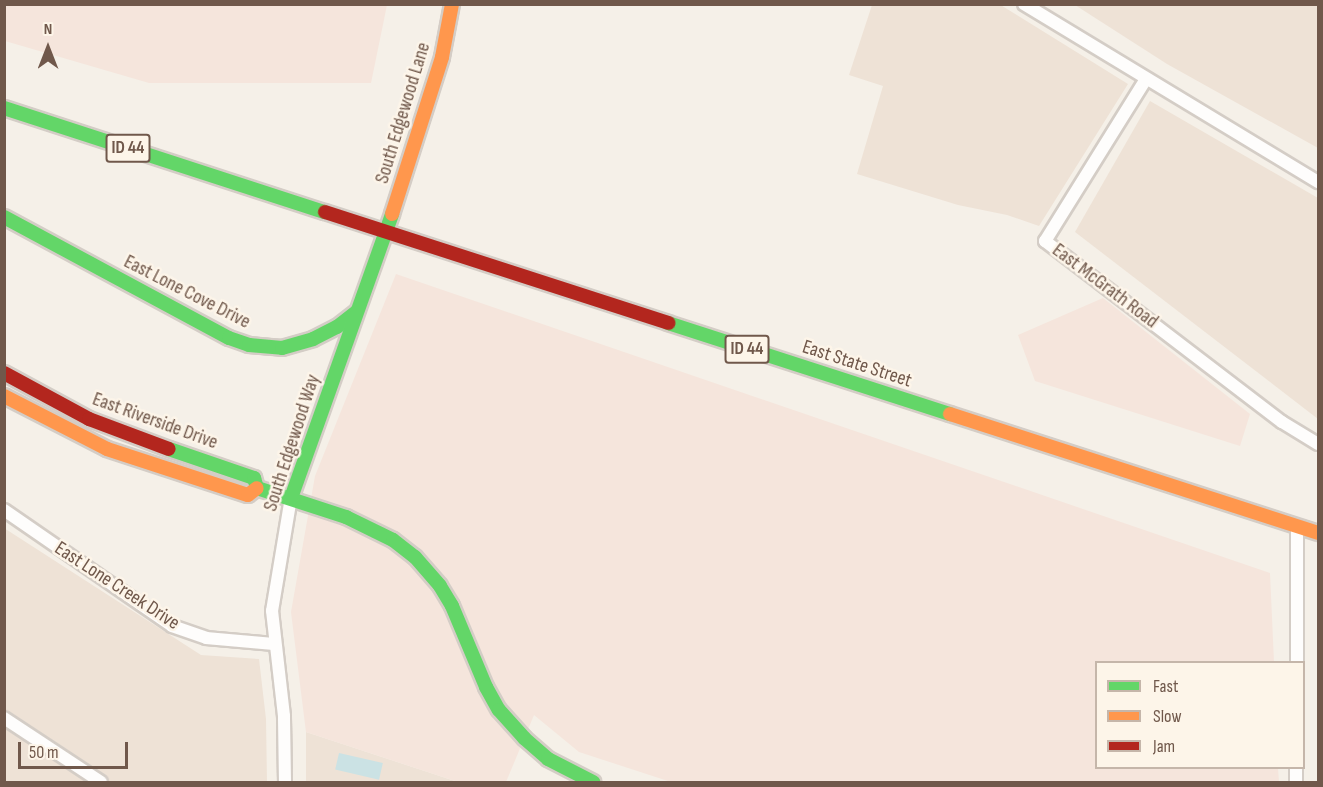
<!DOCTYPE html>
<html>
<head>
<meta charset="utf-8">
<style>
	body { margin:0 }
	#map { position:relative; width:1323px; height:787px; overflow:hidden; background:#f5f0e8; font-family:"Sofia Sans Condensed",sans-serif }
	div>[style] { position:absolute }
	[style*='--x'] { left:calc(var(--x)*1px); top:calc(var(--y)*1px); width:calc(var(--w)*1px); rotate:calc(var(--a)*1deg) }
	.residential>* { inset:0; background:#eee2d6 }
	.commercial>* { inset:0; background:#f5e5dc }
	.water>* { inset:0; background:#cbe2e4; transform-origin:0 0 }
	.roads { filter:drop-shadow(2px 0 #d4cdc6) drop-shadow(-2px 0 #d4cdc6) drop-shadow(0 2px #d4cdc6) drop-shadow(0 -2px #d4cdc6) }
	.street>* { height:12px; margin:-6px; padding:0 6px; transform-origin:6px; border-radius:6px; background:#fefdfc }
	.fast>* { height:14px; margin:-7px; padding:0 7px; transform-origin:7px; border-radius:7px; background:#63d668 }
	.slow>* { height:14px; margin:-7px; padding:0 7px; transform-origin:7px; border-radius:7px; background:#ff974d }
	.jam>* { height:14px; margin:-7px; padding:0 7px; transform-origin:7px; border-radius:7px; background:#b3261e }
	span { translate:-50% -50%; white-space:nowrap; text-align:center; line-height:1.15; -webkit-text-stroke:5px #fdf5e9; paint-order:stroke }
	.shield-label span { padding:2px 4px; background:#fdf5e9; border:2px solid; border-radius:4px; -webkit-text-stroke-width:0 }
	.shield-label { font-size:18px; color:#70584b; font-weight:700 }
	.street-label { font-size:20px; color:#70584b }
	.frame { position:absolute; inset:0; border:6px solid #70584b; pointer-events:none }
	.legend { position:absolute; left:1095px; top:661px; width:210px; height:108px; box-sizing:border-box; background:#fdf5e9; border:2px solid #c5b6aa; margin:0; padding:8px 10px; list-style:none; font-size:18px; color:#70584b }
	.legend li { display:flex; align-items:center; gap:12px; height:30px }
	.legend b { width:30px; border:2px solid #c5b6aa }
	.north { position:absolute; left:18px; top:18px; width:60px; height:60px; -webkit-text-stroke:4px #fdf5e9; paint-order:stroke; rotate:0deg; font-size:16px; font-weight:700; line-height:24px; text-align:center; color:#70584b }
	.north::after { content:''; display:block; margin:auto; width:21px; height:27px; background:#70584b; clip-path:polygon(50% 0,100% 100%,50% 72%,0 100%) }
	.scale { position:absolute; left:18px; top:742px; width:110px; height:27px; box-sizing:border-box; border:3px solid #70584b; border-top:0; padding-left:8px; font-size:18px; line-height:21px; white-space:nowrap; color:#70584b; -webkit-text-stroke:4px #fdf5e9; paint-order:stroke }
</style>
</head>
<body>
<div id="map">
	<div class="residential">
		<div style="clip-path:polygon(999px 4px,1128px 84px,1039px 226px,1007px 215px,958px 205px,857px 174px,883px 86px,849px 75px,872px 5px)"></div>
		<div style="clip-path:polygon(1075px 5px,1318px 5px,1318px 148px,1167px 64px)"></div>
		<div style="clip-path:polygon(1150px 101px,1318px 198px,1318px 419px,1075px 232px)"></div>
		<div style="clip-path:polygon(4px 528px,201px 655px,259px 659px,266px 719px,267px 782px,5px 782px)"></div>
		<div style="clip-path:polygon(306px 732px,458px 782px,306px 782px)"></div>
	</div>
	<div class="commercial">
		<div style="clip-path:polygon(4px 5px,5px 4px,387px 5px,371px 83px,149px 83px,5px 41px)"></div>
		<div style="clip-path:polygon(396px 274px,1270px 573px,1274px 662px,1096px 662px,1096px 768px,1278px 768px,1279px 782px,671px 782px,579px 752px,534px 715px,506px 782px,458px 782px,306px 732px,291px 612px,315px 476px)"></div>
		<div style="clip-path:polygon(1103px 298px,1250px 414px,1240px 446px,1035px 381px,1018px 335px)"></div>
	</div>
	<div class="water">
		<div style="left:339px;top:753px;width:45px;height:17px;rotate:13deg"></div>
	</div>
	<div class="roads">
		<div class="street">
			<div style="--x:1024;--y:4;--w:344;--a:31.2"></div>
			<div style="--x:1146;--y:79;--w:191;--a:121.9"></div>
			<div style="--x:1045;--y:241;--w:298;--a:37.4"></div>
			<div style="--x:1282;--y:422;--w:42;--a:31.4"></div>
			<div style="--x:4;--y:510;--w:204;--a:34.6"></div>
			<div style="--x:172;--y:626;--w:36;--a:19"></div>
			<div style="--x:206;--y:638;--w:68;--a:5"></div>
			<div style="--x:1297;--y:662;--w:136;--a:-90"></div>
			<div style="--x:4;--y:718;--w:116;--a:33.4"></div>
			<div style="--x:1296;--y:768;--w:14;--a:90"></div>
			<div style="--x:285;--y:782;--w:66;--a:-90.9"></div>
			<div style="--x:284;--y:716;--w:106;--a:-96.5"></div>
			<div style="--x:272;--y:611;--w:115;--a:-80.5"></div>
		</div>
		<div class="fast">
			<div style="--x:4;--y:108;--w:337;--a:18"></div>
			<div style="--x:4;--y:217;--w:255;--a:28.3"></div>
			<div style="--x:229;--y:338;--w:21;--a:19"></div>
			<div style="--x:249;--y:345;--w:33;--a:5"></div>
			<div style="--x:282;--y:348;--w:32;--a:-16"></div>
			<div style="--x:313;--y:339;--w:27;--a:-27"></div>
			<div style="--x:337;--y:327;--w:24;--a:-38"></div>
			<div style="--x:668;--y:323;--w:296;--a:17.9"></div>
			<div style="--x:169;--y:449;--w:90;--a:18.8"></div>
			<div style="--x:254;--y:478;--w:10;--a:73"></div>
			<div style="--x:257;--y:488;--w:94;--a:18"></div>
			<div style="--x:346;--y:517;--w:52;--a:26.1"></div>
			<div style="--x:393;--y:540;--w:28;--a:38"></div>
			<div style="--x:415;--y:557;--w:38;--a:49"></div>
			<div style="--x:440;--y:586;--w:23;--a:59"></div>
			<div style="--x:452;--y:606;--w:88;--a:67.2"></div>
			<div style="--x:486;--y:687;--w:26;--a:61"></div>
			<div style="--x:499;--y:710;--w:38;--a:48"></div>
			<div style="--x:524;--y:738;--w:32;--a:41"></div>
			<div style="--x:548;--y:759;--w:51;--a:27.1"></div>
			<div style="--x:291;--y:498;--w:301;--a:-70.4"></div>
		</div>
		<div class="slow">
			<div style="--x:392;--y:214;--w:165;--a:-72.3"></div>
			<div style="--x:442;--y:57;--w:54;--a:-79.3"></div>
			<div style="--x:4;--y:396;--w:116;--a:27.2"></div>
			<div style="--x:107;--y:449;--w:148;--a:18.1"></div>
			<div style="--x:248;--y:495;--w:11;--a:-38"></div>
			<div style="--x:950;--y:414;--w:387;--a:17.9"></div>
		</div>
		<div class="jam">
			<div style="--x:325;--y:212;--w:361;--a:17.9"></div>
			<div style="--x:4;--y:373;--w:97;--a:28.4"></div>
			<div style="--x:89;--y:419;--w:85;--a:20.6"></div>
		</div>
	</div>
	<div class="shield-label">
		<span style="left:128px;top:148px">ID 44</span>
		<span style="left:747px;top:349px">ID 44</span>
	</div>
	<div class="street-label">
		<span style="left:403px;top:113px;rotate:-73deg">South Edgewood Lane</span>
		<span style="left:1105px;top:286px;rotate:37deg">East McGrath Road</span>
		<span style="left:187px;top:292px;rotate:27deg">East Lone Cove Drive</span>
		<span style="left:857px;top:364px;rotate:18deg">East State Street</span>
		<span style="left:155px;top:421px;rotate:20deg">East Riverside Drive</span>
		<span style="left:292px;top:443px;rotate:-72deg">South Edgewood Way</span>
		<span style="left:117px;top:586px;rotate:33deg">East Lone Creek Drive</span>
	</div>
	<div class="frame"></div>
	<ul class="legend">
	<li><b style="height:8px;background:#63d668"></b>Fast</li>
	<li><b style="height:8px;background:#ff974d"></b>Slow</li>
	<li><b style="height:8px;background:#b3261e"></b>Jam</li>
	</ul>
	<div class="north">N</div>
	<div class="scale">50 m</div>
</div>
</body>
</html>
